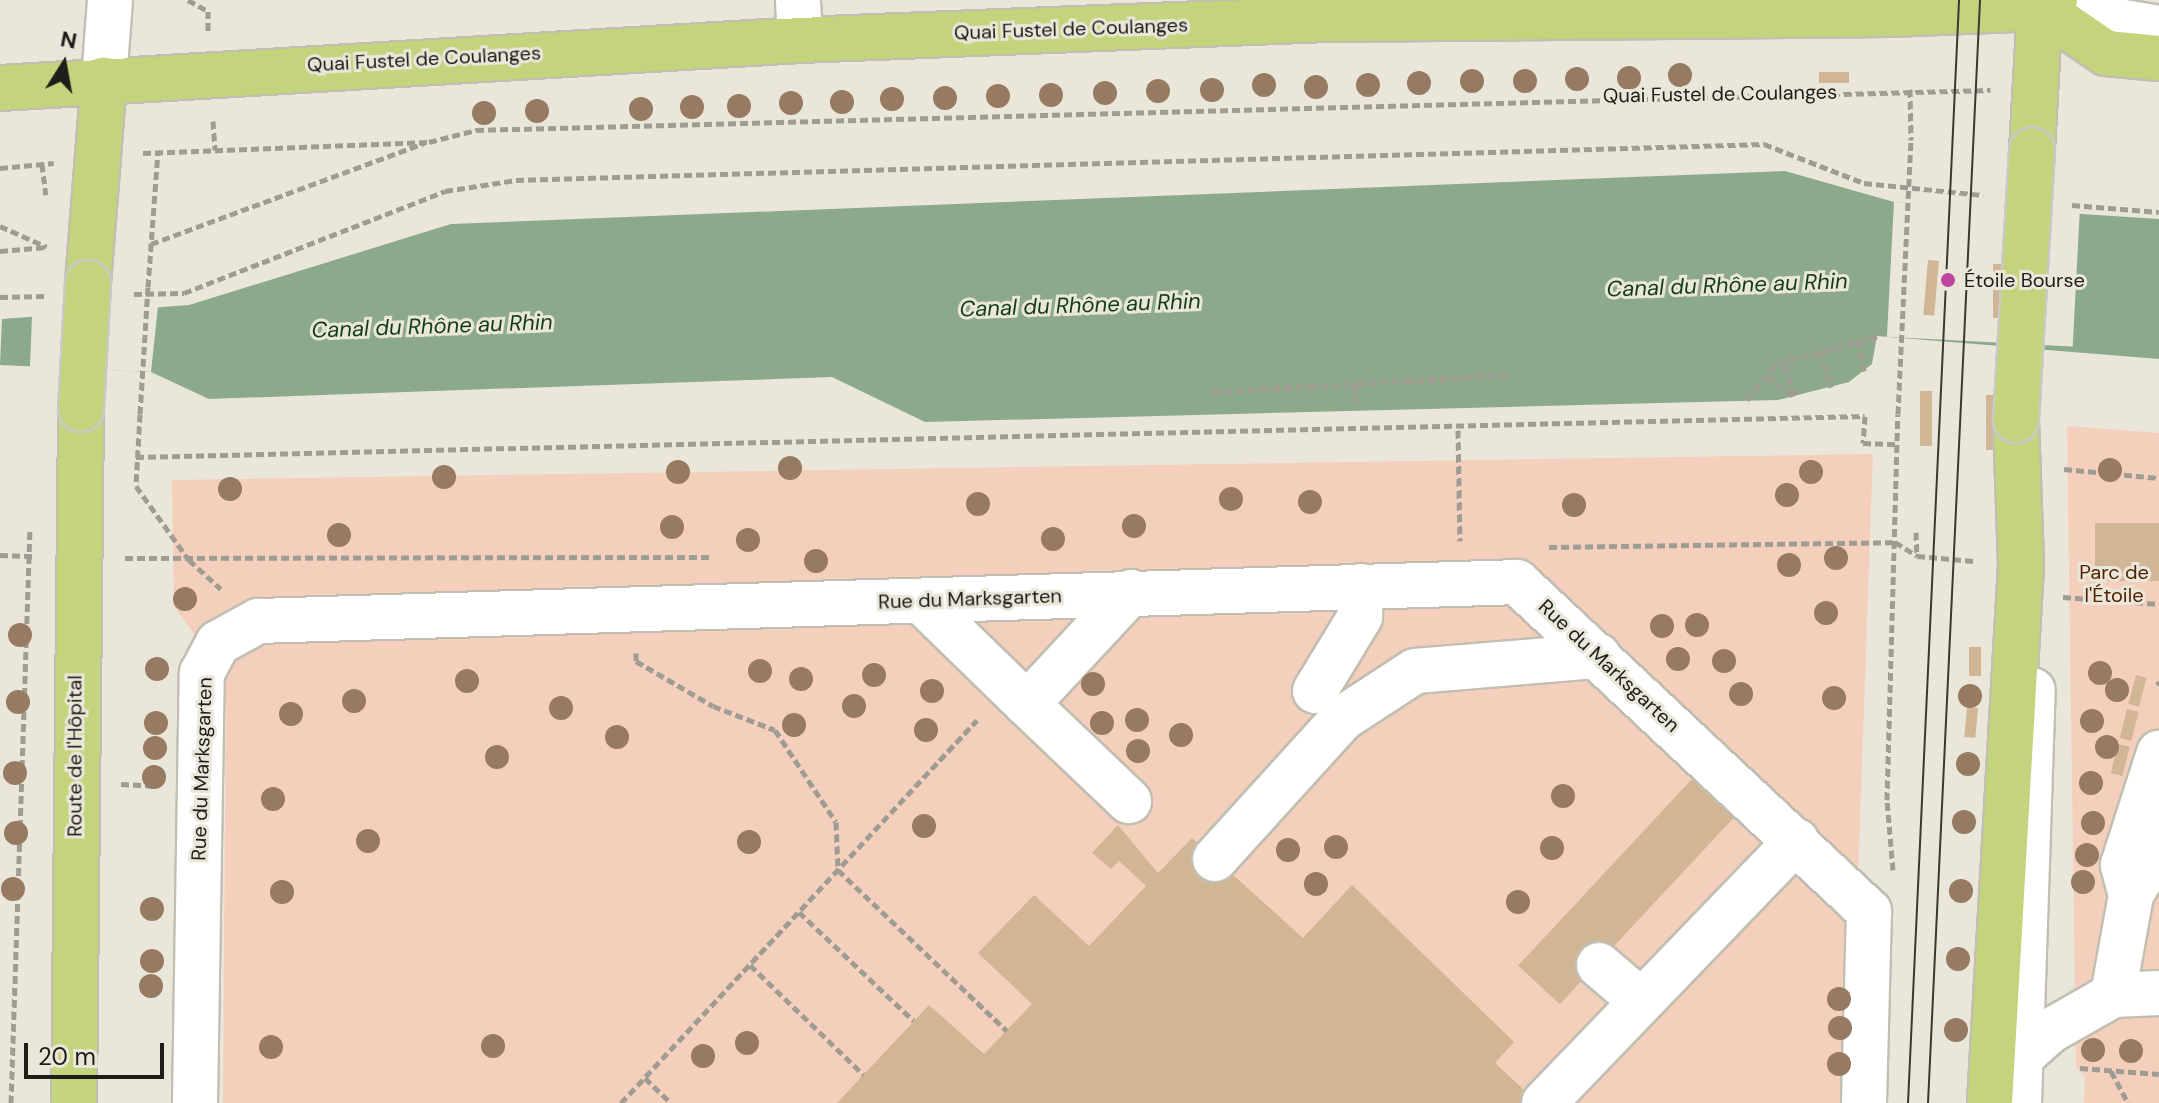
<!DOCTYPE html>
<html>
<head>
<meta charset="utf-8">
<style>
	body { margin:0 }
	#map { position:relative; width:2159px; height:1103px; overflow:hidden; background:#eae7da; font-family:"DM Sans",sans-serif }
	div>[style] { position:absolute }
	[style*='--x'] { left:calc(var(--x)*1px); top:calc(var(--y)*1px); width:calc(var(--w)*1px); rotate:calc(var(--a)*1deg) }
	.green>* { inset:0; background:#f4cfbb }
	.water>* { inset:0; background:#8caa8b }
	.pier>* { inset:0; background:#eae7da; transform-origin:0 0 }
	.building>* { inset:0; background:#d1b695; transform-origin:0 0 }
	.path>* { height:5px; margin-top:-2.5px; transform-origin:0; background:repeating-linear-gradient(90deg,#9f9d93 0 8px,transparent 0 12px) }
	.roads { filter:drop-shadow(2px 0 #c2bfb2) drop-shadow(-2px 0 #c2bfb2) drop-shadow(0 2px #c2bfb2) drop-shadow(0 -2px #c2bfb2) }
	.minor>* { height:44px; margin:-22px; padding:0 22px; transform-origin:22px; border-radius:22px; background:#fff }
	.major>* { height:44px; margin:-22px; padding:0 22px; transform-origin:22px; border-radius:22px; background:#c4d47d }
	.tram>* { height:2px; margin:-1px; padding:0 1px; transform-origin:1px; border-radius:1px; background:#3a3833 }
	.path-bridge>* { height:5px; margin-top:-2.5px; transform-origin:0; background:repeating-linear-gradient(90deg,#9f9d93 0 8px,transparent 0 12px) }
	.bridges { filter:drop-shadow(2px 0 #c9c9c8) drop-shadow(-2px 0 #c9c9c8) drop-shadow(0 2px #c9c9c8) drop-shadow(0 -2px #c9c9c8) }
	.major-bridge>* { height:44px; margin:-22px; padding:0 22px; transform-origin:22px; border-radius:22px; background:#c4d47d }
	.trees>* { width:24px; height:24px; margin:-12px; border-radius:50%; background:#967a62 }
	.dots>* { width:22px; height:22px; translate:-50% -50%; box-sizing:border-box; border:4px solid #eae7da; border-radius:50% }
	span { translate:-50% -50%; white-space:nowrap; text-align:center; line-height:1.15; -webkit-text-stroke:6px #eae7da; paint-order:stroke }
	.street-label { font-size:20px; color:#1e1d19 }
	.poi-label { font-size:20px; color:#1e1d19 }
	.left { translate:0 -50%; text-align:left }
	.park-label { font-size:20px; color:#522100 }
	.water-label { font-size:22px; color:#113d12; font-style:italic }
	.north { position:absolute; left:24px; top:24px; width:80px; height:80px; -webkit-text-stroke:6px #eae7da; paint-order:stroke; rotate:11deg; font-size:22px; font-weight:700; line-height:32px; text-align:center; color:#1e1d19 }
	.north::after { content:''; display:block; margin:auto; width:28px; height:36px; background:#1e1d19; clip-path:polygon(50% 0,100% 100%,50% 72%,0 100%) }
	.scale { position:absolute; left:24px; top:1043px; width:140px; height:36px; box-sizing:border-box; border:4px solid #1e1d19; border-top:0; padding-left:10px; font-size:24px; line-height:28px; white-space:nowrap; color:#1e1d19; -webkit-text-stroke:6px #eae7da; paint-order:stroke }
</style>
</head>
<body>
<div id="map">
	<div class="green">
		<div style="clip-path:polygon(2067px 426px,2159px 433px,2159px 1103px,2084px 1103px,2085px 1077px,2076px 1067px)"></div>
		<div style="clip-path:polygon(1873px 454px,1850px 1103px,223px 1103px,226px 677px,174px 607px,172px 480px)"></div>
	</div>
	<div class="water">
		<div style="clip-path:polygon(1785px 171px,1894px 202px,2159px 219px,2159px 359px,1877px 336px,1872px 364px,1849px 382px,1778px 400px,925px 422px,832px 377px,209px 399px,151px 372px,0 365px,2px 319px,189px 305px,451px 224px)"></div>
	</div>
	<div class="pier">
		<div style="left:1894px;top:202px;width:186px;height:135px;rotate:3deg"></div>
		<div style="clip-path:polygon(158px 306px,151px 372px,30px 367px,32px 316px)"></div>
	</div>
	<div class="building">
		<div style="left:1819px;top:72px;width:30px;height:11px"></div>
		<div style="left:1928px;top:260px;width:11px;height:55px;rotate:5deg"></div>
		<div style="left:1993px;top:264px;width:11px;height:54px"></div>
		<div style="left:1920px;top:391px;width:12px;height:55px"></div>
		<div style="left:1986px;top:395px;width:12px;height:55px"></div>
		<div style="left:2159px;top:523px;width:58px;height:64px;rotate:90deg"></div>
		<div style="left:1969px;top:647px;width:12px;height:29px"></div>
		<div style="left:2136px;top:675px;width:11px;height:30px;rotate:15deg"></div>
		<div style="left:1967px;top:707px;width:11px;height:30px;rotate:5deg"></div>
		<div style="left:2127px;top:709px;width:12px;height:30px;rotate:14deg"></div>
		<div style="left:2118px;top:744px;width:12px;height:30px;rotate:14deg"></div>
		<div style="left:1692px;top:779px;width:57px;height:255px;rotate:43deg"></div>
		<div style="clip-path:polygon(1118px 825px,1158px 873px,1192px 838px,1303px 938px,1352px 885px,1514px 1042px,1495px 1063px,1538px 1103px,837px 1103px,929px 1005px,984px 1054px,1032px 1004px,978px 953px,1034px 895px,1089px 946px,1146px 886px,1119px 861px,1111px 869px,1092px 853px)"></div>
	</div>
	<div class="path">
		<div style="--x:188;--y:0;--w:23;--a:29"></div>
		<div style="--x:208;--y:11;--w:20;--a:90"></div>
		<div style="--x:1910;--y:89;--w:51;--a:88.9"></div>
		<div style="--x:213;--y:121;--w:29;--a:86"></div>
		<div style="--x:143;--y:153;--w:286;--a:-2.2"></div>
		<div style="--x:429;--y:142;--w:49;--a:-14.3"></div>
		<div style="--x:476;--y:130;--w:1515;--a:-1.51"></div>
		<div style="--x:42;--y:164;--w:31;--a:83"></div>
		<div style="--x:0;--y:168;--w:54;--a:-5.3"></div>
		<div style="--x:2072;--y:205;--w:87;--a:4.6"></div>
		<div style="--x:0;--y:226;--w:51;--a:24.1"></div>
		<div style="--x:151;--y:244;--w:291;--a:-20.3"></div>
		<div style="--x:0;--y:251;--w:47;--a:-4.9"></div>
		<div style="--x:148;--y:287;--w:136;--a:-85.8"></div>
		<div style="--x:134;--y:294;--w:50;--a:-1.1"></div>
		<div style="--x:184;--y:293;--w:280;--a:-21.3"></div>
		<div style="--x:445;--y:191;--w:72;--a:-8.8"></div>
		<div style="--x:516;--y:180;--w:1249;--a:-1.65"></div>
		<div style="--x:1764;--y:144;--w:107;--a:21.3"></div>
		<div style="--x:1864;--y:183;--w:120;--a:5.8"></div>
		<div style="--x:0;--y:297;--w:44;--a:-1.3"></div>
		<div style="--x:1857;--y:340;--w:32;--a:77"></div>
		<div style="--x:1820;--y:351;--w:38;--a:73"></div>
		<div style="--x:1767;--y:377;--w:33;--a:35"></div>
		<div style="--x:1794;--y:396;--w:36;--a:-106"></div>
		<div style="--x:1355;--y:384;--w:25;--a:85"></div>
		<div style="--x:1212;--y:392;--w:296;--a:-3.3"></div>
		<div style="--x:1747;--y:400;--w:47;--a:-50.2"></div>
		<div style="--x:1777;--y:364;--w:104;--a:-15.6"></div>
		<div style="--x:140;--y:414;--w:72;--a:93.2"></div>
		<div style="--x:136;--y:486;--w:91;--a:54.4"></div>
		<div style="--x:189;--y:560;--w:43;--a:42.2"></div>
		<div style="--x:1458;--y:430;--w:111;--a:89"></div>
		<div style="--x:136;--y:457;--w:1729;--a:-1.36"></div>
		<div style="--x:1865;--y:416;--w:27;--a:94"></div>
		<div style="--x:1863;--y:443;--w:34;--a:2"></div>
		<div style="--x:2064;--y:469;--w:95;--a:5.4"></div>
		<div style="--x:1916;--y:532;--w:23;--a:88"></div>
		<div style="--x:1549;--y:547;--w:346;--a:-0.8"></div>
		<div style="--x:1895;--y:542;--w:26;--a:32"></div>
		<div style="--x:1917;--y:556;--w:57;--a:5"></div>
		<div style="--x:0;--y:555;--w:35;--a:2"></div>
		<div style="--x:125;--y:558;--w:586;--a:-0.1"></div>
		<div style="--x:2063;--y:597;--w:96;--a:4.2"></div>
		<div style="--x:636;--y:653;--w:8;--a:90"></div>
		<div style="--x:636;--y:661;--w:89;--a:30.3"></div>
		<div style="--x:713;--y:706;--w:66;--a:21.2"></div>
		<div style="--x:775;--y:730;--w:110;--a:56.5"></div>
		<div style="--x:836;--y:822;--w:48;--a:87.6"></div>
		<div style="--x:838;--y:870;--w:233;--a:43.6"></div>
		<div style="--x:2157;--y:685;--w:4;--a:-56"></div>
		<div style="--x:121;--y:784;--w:34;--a:3"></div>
		<div style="--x:1893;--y:870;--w:70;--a:-94.9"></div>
		<div style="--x:1887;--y:800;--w:386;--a:-88.4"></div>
		<div style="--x:799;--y:912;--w:158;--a:43.5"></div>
		<div style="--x:750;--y:965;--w:158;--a:44"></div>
		<div style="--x:2080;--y:1068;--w:79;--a:4.3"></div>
		<div style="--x:2111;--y:1071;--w:36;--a:62"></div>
		<div style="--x:645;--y:1078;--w:36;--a:44"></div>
		<div style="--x:11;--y:1103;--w:575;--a:-88.11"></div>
		<div style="--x:621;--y:1103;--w:523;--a:-47.09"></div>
	</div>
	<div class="roads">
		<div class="minor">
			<div style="--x:798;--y:0;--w:40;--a:87.1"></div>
			<div style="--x:2040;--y:8;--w:121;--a:9.5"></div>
			<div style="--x:104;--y:80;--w:80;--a:-85.7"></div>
			<div style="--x:921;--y:601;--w:148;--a:44.2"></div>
			<div style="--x:1027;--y:704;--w:153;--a:-47.1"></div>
			<div style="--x:1315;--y:691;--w:87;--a:-58.7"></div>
			<div style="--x:1360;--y:617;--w:31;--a:-88"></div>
			<div style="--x:1027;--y:704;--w:141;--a:43.6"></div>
			<div style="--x:1215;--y:859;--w:190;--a:-47.8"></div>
			<div style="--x:1343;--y:718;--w:86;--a:-33.1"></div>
			<div style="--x:1415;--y:671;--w:184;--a:-4.7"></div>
			<div style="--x:2129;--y:888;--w:24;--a:-105"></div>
			<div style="--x:2123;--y:865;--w:118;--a:-72.2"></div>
			<div style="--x:1599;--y:965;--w:55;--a:40.6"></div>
			<div style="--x:2113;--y:995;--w:102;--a:-79.8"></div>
			<div style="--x:2131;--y:895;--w:56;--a:-59.7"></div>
			<div style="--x:2006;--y:1070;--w:59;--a:-41.6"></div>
			<div style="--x:2050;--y:1031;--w:73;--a:-29.7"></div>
			<div style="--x:2113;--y:995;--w:46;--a:-2.5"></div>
			<div style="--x:195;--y:1103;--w:430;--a:-89.1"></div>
			<div style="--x:202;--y:673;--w:34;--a:-62"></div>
			<div style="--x:218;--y:643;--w:46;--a:-28.8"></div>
			<div style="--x:258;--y:621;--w:1260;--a:-1.77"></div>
			<div style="--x:1517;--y:582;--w:482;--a:43.1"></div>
			<div style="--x:1869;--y:911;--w:192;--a:91.5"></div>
			<div style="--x:1544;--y:1103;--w:364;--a:-46.1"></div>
			<div style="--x:2019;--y:1103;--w:413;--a:-88.1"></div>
		</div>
		<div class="major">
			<div style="--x:2040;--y:8;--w:80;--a:34.3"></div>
			<div style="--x:2106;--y:53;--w:53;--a:5.4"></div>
			<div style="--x:0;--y:88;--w:801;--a:-3.43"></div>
			<div style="--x:800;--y:40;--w:527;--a:-2.28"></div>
			<div style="--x:1327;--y:19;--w:562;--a:-0.51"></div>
			<div style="--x:1889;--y:14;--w:151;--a:-2.3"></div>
			<div style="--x:2040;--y:8;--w:17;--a:-28"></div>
			<div style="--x:2032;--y:150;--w:142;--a:-86.8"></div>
			<div style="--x:88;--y:283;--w:204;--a:-85.5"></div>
			<div style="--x:74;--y:1103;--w:694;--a:-89.42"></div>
			<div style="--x:1990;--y:1103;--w:539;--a:-86.7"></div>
			<div style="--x:2021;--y:565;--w:145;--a:-92"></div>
		</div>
	</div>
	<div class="tram">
		<div style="--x:1908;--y:1103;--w:1104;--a:-87.35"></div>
		<div style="--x:1928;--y:1103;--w:1104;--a:-87.3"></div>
	</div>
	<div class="path-bridge">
		<div style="--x:140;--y:414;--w:127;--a:-86.4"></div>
		<div style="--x:1898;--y:414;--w:274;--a:-87.3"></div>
	</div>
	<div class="bridges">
		<div class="major-bridge">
			<div style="--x:81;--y:409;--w:126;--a:-86.8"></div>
			<div style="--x:2016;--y:420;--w:270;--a:-86.6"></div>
		</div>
	</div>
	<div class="trees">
		<div style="left:1680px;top:75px"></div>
		<div style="left:1629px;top:78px"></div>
		<div style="left:1577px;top:79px"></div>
		<div style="left:1472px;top:81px"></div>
		<div style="left:1525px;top:81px"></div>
		<div style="left:1419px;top:83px"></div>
		<div style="left:1264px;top:85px"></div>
		<div style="left:1368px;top:85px"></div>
		<div style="left:1316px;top:87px"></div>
		<div style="left:1212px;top:90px"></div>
		<div style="left:1158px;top:91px"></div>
		<div style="left:1105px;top:93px"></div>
		<div style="left:1051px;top:95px"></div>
		<div style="left:998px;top:96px"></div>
		<div style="left:945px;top:98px"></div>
		<div style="left:892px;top:99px"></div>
		<div style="left:842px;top:102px"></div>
		<div style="left:791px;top:103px"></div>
		<div style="left:739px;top:106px"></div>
		<div style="left:692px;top:107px"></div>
		<div style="left:641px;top:109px"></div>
		<div style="left:537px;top:111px"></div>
		<div style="left:484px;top:113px"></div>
		<div style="left:790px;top:468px"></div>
		<div style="left:2110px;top:470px"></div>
		<div style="left:678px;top:472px"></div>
		<div style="left:1811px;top:472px"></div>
		<div style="left:444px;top:477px"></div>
		<div style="left:230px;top:489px"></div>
		<div style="left:1787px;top:495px"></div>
		<div style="left:1231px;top:499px"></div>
		<div style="left:1310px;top:502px"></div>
		<div style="left:978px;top:504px"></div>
		<div style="left:1574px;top:505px"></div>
		<div style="left:1134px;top:526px"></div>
		<div style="left:672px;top:527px"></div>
		<div style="left:339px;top:535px"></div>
		<div style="left:1053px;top:539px"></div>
		<div style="left:748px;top:540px"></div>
		<div style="left:1836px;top:558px"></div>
		<div style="left:816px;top:561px"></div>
		<div style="left:1789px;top:565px"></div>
		<div style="left:185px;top:599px"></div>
		<div style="left:1826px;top:613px"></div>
		<div style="left:1697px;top:625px"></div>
		<div style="left:1662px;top:626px"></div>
		<div style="left:20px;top:635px"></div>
		<div style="left:1678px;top:659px"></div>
		<div style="left:1724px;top:661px"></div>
		<div style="left:157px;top:669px"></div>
		<div style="left:760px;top:671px"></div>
		<div style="left:2100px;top:673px"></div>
		<div style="left:874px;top:675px"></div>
		<div style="left:801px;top:679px"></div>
		<div style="left:467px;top:681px"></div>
		<div style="left:1093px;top:684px"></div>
		<div style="left:2117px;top:690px"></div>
		<div style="left:932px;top:691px"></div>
		<div style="left:1741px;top:694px"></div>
		<div style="left:1970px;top:696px"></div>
		<div style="left:1834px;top:698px"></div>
		<div style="left:354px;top:701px"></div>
		<div style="left:18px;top:702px"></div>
		<div style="left:854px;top:706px"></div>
		<div style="left:561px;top:708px"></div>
		<div style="left:291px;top:714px"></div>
		<div style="left:1137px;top:720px"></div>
		<div style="left:2092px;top:721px"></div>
		<div style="left:156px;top:723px"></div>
		<div style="left:1102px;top:723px"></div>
		<div style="left:794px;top:725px"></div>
		<div style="left:926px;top:730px"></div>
		<div style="left:1181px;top:735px"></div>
		<div style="left:617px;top:737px"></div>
		<div style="left:2107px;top:747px"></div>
		<div style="left:155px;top:748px"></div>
		<div style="left:1138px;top:751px"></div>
		<div style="left:497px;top:757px"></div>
		<div style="left:1968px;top:764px"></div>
		<div style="left:15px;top:773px"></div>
		<div style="left:154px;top:777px"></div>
		<div style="left:2091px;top:783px"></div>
		<div style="left:1563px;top:796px"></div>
		<div style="left:273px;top:799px"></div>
		<div style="left:1964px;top:822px"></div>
		<div style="left:2093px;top:823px"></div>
		<div style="left:924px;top:826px"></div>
		<div style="left:16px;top:833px"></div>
		<div style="left:368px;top:841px"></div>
		<div style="left:749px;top:842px"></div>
		<div style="left:1336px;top:847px"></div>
		<div style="left:1552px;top:848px"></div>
		<div style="left:1288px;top:850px"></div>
		<div style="left:2087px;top:855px"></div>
		<div style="left:2083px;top:882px"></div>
		<div style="left:1316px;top:884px"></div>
		<div style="left:13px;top:889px"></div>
		<div style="left:1961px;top:891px"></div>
		<div style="left:282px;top:892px"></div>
		<div style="left:1518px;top:902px"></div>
		<div style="left:152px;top:909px"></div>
		<div style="left:1958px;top:959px"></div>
		<div style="left:152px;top:961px"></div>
		<div style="left:151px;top:986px"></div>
		<div style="left:1839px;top:999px"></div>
		<div style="left:1840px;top:1028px"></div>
		<div style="left:1956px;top:1030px"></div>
		<div style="left:747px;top:1043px"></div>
		<div style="left:493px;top:1046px"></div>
		<div style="left:271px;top:1047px"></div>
		<div style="left:2093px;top:1050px"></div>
		<div style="left:2131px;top:1051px"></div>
		<div style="left:703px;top:1056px"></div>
		<div style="left:1839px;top:1064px"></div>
	</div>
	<div class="dots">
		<div style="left:1948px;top:280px;background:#bd479e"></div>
	</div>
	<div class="street-label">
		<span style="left:1071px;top:29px;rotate:-2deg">Quai Fustel de Coulanges</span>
		<span style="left:424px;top:59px;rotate:-3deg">Quai Fustel de Coulanges</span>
		<span style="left:1720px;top:94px;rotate:-1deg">Quai Fustel de Coulanges</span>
		<span style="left:970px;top:599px;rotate:-2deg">Rue du Marksgarten</span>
		<span style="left:1609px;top:666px;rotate:43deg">Rue du Marksgarten</span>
		<span style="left:75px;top:756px;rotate:-90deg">Route de l'Hôpital</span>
		<span style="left:202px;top:769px;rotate:-88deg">Rue du Marksgarten</span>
	</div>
	<div class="poi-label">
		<span class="left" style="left:1964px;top:280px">Étoile Bourse</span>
	</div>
	<div class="park-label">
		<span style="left:2114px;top:584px">Parc de<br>l'Étoile</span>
	</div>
	<div class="water-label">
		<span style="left:1727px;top:285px;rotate:-2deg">Canal du Rhône au Rhin</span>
		<span style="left:1080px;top:305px;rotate:-2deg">Canal du Rhône au Rhin</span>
		<span style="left:432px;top:326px;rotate:-2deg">Canal du Rhône au Rhin</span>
	</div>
	<div class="north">N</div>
	<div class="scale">20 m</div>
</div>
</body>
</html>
